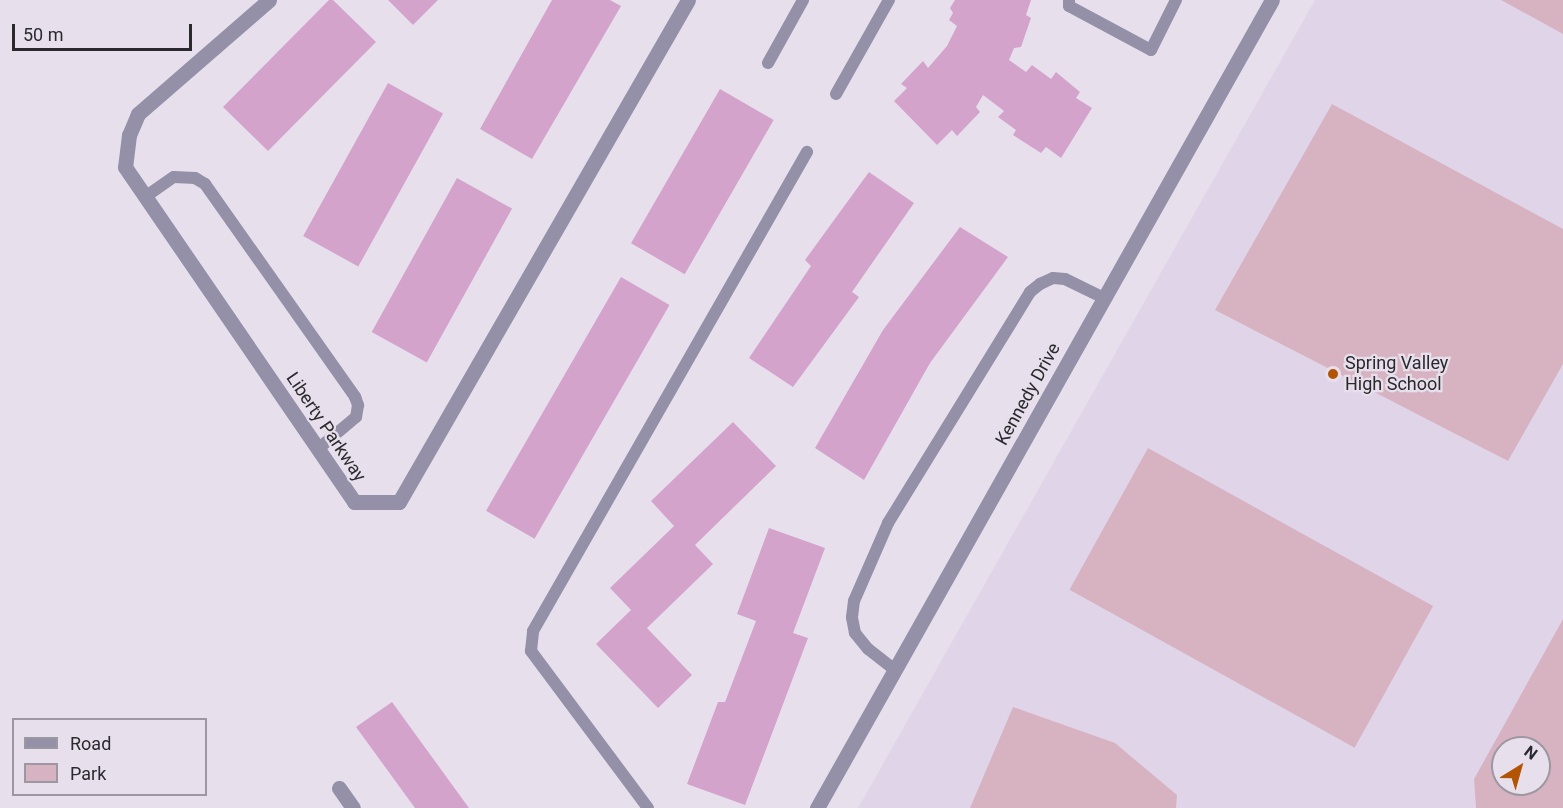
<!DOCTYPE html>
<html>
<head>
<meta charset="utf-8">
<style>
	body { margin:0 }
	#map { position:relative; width:1563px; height:808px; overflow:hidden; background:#e7e0ec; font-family:Roboto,sans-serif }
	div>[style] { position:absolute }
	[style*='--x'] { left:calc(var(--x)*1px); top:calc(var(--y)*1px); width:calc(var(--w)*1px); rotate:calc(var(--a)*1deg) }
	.built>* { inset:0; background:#e0d5e8 }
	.green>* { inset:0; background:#d7b3c2; transform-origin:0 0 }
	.building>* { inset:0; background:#d3a3cb; transform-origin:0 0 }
	.service>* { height:12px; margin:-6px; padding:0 6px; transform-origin:6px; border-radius:6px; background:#9490a8 }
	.minor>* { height:15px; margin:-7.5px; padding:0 7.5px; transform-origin:7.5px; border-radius:7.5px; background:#9490a8 }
	.dots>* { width:16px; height:16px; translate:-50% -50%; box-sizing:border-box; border:3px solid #e7e0ec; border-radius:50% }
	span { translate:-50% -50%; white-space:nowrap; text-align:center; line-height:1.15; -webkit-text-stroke:4.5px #e7e0ec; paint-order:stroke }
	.poi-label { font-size:18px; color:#2b292d }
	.left { translate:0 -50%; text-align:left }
	.street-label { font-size:18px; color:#2b292d }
	.legend { position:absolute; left:12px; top:718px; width:195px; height:78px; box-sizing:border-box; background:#e7e0ec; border:2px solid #9c97a0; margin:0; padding:8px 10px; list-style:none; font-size:18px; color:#2b292d }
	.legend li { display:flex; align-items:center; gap:12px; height:30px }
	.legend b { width:30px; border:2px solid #9c97a0 }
	.north { position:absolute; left:1491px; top:736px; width:60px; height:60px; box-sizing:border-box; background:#e7e0ec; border:2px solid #9c97a0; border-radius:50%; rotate:37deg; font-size:16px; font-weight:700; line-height:24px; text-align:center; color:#2b292d }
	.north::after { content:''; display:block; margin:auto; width:21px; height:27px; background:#b25403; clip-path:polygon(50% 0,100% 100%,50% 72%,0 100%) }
	.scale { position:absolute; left:12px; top:24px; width:180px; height:27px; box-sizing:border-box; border:3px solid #2b292d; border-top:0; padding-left:8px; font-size:18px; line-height:21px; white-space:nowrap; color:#2b292d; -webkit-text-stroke:4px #e7e0ec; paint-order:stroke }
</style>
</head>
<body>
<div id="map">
	<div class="built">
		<div style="clip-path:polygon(evenodd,1315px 0,1563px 0,1563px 808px,858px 808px,1315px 0,1503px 748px,1539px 748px,1539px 784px,1503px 784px,1503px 748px)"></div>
	</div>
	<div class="green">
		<div style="clip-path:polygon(1501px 0,1563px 0,1563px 34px)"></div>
		<div style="clip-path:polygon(1332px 104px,1563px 229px,1563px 364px,1508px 461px,1215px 310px)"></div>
		<div style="left:1148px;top:448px;width:326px;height:162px;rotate:29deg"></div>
		<div style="clip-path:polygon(evenodd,1563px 619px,1563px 808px,1476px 808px,1474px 779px,1563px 619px,1503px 748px,1539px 748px,1539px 784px,1503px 784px,1503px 748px)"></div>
		<div style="clip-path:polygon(1013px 707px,1115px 743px,1177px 795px,1176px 808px,970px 808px)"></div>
	</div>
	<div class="building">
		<div style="clip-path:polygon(329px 0,333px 0,376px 42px,268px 151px,223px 107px)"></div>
		<div style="clip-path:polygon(388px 0,438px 0,413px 25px)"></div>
		<div style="clip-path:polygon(552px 0,610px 0,621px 6px,532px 159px,480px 129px)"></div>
		<div style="clip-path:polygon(955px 0,1031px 0,1026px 15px,1031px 18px,1021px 47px,1014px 48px,1009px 60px,1026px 72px,1032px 65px,1051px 79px,1056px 72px,1080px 92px,1076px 98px,1092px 108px,1061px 158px,1046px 147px,1041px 153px,1013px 135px,1016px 130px,998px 117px,1004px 111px,983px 95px,976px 107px,980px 112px,957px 136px,952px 130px,937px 145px,894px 101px,907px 88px,901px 84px,923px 61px,928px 68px,947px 46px,957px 26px,949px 20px,953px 13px,950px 8px)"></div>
		<div style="left:388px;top:83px;width:63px;height:175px;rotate:29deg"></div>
		<div style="left:720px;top:89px;width:62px;height:178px;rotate:30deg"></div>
		<div style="clip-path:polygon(869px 172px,914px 203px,852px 292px,859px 297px,793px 387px,749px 358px,811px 266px,805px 260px)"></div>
		<div style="left:457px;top:178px;width:63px;height:176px;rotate:29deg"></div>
		<div style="clip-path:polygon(960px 227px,1008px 257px,930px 363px,864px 480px,815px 448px,883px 330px)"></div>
		<div style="left:621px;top:277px;width:56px;height:270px;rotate:30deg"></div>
		<div style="clip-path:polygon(733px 422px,776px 466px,695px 545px,713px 564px,647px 628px,692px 675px,658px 708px,596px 644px,631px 610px,610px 588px,674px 526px,651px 501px)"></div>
		<div style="clip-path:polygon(769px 528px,825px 548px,793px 633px,808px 638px,745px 805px,687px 784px,718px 702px,725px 702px,756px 621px,737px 614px)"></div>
		<div style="clip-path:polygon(392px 702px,469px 808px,415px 808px,356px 727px)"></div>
	</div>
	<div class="service">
		<div style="--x:1069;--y:0;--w:6;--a:90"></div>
		<div style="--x:1069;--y:6;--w:93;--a:28.2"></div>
		<div style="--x:1151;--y:50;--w:56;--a:-63.4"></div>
		<div style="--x:768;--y:63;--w:72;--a:-60.9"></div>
		<div style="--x:836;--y:94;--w:108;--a:-60.6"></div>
		<div style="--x:145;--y:197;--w:35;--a:-35"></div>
		<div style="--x:174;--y:177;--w:21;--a:3"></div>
		<div style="--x:195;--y:178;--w:12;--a:31"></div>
		<div style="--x:205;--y:184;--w:261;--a:54.8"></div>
		<div style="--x:355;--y:397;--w:9;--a:69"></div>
		<div style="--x:358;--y:405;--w:12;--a:99"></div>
		<div style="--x:356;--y:417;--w:50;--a:139.9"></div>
		<div style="--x:895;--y:670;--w:34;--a:-142"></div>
		<div style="--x:868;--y:649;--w:21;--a:-129"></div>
		<div style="--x:855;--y:633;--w:16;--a:-101"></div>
		<div style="--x:852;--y:617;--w:16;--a:-83"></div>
		<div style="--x:854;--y:601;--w:85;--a:-66.4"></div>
		<div style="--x:888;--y:523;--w:271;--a:-58.4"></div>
		<div style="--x:1030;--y:292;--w:13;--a:-39"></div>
		<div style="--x:1040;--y:284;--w:14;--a:-25"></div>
		<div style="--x:1053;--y:278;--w:12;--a:5"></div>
		<div style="--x:1065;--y:279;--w:43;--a:26"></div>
		<div style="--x:648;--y:808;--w:196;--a:-126.7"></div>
		<div style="--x:531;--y:651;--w:20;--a:-84"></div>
		<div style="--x:533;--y:631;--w:552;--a:-60.23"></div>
	</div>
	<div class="minor">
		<div style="--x:269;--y:0;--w:174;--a:139"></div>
		<div style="--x:138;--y:114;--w:23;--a:113"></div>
		<div style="--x:129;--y:135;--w:32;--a:97"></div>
		<div style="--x:125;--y:167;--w:406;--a:55.6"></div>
		<div style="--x:354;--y:502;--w:45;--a:0"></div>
		<div style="--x:399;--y:502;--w:579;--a:-60.07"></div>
		<div style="--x:339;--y:788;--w:24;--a:55"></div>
		<div style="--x:817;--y:808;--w:927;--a:-60.62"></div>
	</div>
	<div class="dots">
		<div style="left:1333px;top:374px;background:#b25403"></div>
	</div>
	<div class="poi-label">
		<span class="left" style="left:1345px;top:374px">Spring Valley<br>High School</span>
	</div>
	<div class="street-label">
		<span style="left:1028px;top:394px;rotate:-61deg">Kennedy Drive</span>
		<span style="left:326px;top:427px;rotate:56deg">Liberty Parkway</span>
	</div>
	<ul class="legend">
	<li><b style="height:8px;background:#9490a8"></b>Road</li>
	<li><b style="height:16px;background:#d7b3c2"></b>Park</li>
	</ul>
	<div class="north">N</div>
	<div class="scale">50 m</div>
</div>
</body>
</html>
